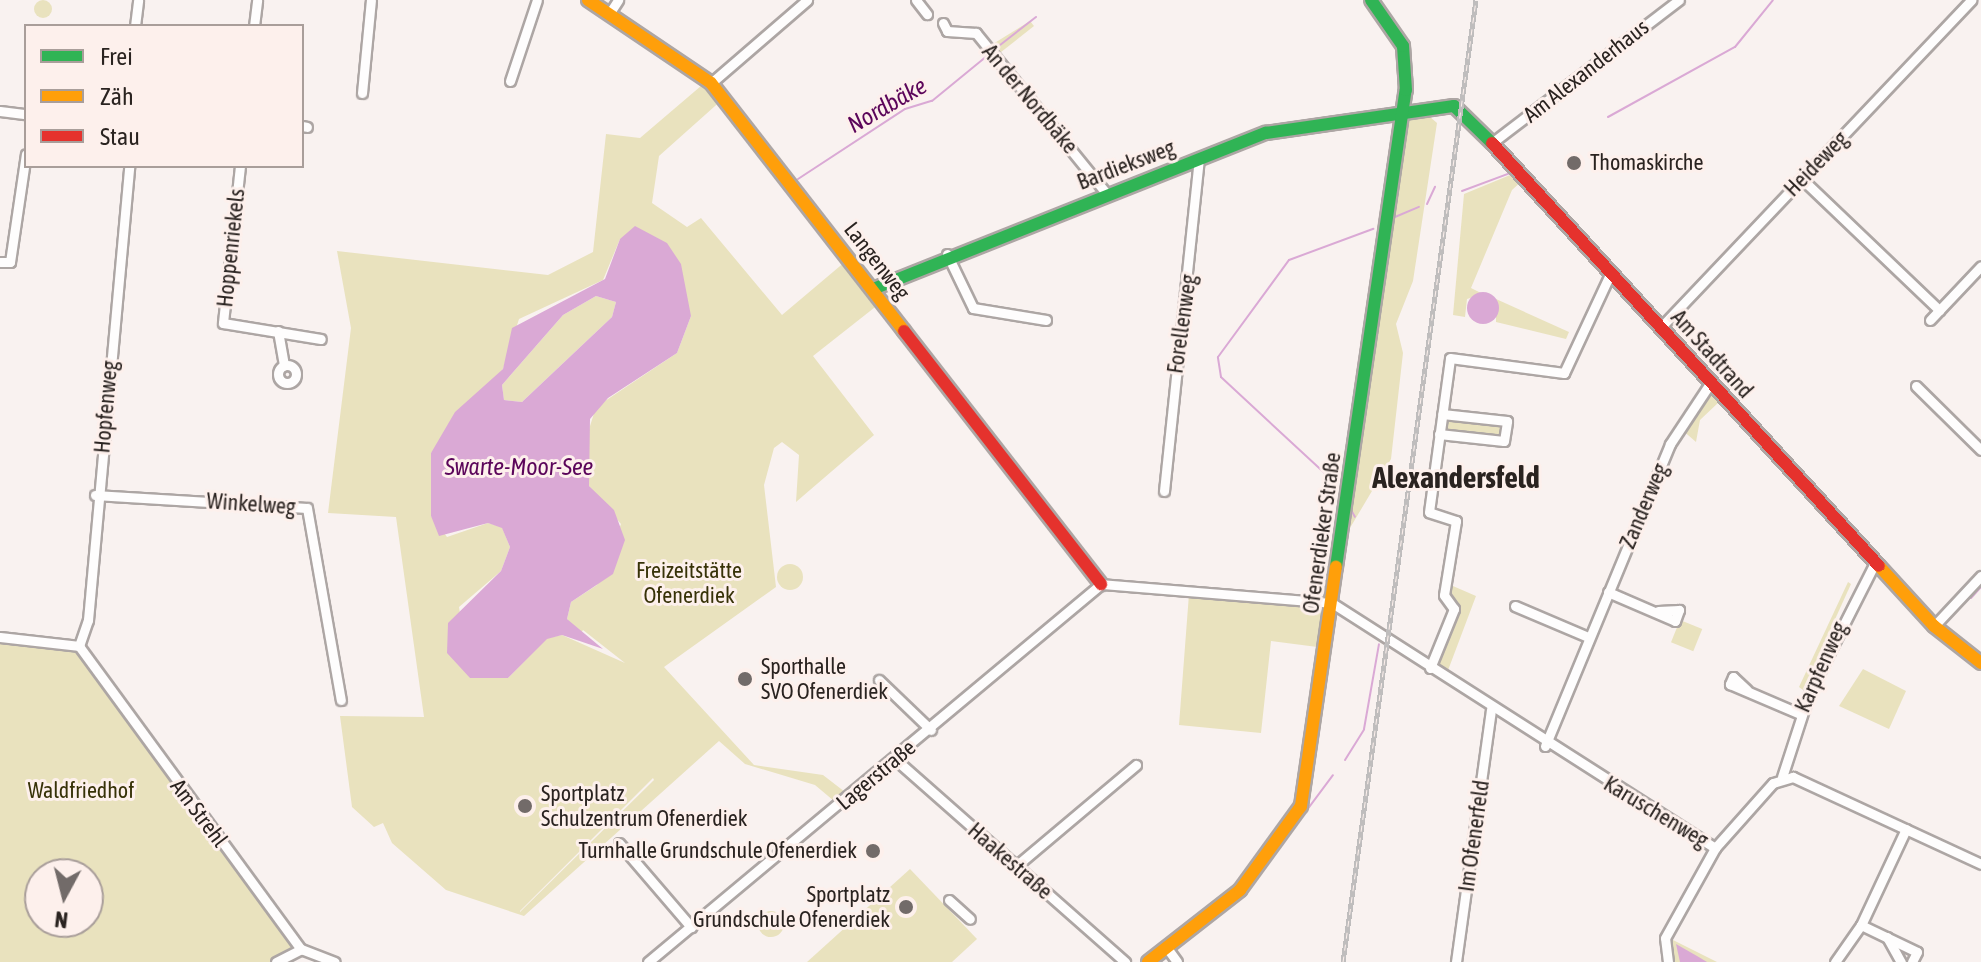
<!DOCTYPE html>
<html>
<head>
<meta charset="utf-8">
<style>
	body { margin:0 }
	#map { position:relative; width:1981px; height:962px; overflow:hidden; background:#f9f2f0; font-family:"Asap Condensed",sans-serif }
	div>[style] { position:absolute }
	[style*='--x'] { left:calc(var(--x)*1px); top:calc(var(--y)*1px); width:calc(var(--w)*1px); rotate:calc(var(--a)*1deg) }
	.green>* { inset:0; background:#e9e2be; transform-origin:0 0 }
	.round { border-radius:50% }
	.water>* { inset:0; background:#daa9d5 }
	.stream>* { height:2px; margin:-1px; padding:0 1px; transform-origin:1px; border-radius:1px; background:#daa9d5 }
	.roads { filter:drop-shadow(2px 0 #ada6a4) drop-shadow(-2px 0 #ada6a4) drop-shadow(0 2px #ada6a4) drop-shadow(0 -2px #ada6a4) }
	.street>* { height:9px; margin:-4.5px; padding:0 4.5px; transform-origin:4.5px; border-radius:4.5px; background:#fefdfd }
	.street>.ring { margin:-4.5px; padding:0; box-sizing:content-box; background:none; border:9px solid #fefdfd; border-radius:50% }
	.fast>* { height:12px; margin:-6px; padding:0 6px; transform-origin:6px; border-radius:6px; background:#30b455 }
	.slow>* { height:12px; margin:-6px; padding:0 6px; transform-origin:6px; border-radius:6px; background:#ff9f0a }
	.jam>* { height:12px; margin:-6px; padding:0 6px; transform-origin:6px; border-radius:6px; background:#e5322d }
	.rail>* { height:5px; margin-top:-2.5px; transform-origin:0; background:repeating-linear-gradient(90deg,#fdf0ec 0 6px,#bfbdbd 0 12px); box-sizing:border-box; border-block:2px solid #bfbdbd }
	.dots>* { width:22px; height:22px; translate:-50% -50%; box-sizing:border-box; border:4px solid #fdf0ec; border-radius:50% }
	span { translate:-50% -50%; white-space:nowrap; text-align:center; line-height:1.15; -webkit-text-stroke:6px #fdf0ec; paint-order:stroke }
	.street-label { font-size:22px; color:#2a2320 }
	.poi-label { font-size:22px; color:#2a2320 }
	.left { translate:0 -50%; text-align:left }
	.right { translate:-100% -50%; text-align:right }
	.park-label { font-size:22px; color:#373208 }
	.water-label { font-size:24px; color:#5b055a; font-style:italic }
	.district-label { font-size:30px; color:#2a2320; font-weight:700 }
	.legend { position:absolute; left:24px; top:24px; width:280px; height:144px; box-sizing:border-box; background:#fdf0ec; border:2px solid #a99e9a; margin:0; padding:10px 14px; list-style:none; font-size:24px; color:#2a2320 }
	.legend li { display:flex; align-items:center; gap:16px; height:40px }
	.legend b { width:40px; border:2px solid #a99e9a }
	.north { position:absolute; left:24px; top:858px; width:80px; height:80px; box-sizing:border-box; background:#fdf0ec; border:2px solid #a99e9a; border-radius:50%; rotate:187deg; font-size:22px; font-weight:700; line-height:32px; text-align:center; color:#2a2320 }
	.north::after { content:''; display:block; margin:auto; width:28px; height:36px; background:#726b69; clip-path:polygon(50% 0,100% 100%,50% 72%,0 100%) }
</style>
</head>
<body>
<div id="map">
	<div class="green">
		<div class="round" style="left:34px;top:0;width:18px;height:18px"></div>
		<div style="clip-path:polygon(1030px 21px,1034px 26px,996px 56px,988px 47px)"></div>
		<div style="clip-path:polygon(evenodd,708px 80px,724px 98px,659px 156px,652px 203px,687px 227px,701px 218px,782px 315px,846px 261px,879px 304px,813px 356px,874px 435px,796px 502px,799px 455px,782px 442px,774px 448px,764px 485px,776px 587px,664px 667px,754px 765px,823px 775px,845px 792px,834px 801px,815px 785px,745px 764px,719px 741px,524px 916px,446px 890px,392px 843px,383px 823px,374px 827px,352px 807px,340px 716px,424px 717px,396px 517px,328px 513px,351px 328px,337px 251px,548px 275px,593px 252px,606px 134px,640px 138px,708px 80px,620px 239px,691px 316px,677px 353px,596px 407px,585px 442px,589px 486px,621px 524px,597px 585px,571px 602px,567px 619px,579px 636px,583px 630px,625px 663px,562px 635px,547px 638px,508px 678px,470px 678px,459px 607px,501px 571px,510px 547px,502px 527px,488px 523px,447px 537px,431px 516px,431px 453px,503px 369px,519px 319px,603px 280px,620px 239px,708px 80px,653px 778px,654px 780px,520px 912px,520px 911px,653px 778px)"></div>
		<div style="clip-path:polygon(1429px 116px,1437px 123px,1413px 281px,1396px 324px,1403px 353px,1391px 459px,1347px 533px,1400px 122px)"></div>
		<div style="clip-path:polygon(1515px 173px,1523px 180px,1512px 190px,1471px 288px,1483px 294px,1467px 299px,1465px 317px,1453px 315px,1464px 194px)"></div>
		<div style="clip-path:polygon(596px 296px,616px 302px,612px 317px,522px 402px,504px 400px,502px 385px,563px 315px)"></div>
		<div style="clip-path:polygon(1496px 299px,1569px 332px,1566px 339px,1496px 322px)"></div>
		<div style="clip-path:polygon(1709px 392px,1719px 402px,1700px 420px,1696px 442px,1681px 429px)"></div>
		<div style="left:1442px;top:414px;width:65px;height:20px;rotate:6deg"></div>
		<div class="round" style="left:777px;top:564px;width:26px;height:26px"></div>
		<div style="clip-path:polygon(1848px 582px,1851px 584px,1803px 690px,1799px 687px)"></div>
		<div style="clip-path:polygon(1446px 583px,1476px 596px,1447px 673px,1435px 666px,1454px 609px)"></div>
		<div style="clip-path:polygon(1189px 594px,1332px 603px,1325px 648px,1271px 641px,1261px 733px,1179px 725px)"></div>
		<div style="left:1680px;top:620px;width:24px;height:24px;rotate:22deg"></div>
		<div style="clip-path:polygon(evenodd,0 637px,79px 646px,297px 947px,275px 962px,0 962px,0 637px,40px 874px,88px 874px,88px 922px,40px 922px,40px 874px)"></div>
		<div style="clip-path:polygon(1863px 669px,1906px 691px,1889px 729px,1839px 706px)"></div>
		<div style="clip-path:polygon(910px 869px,977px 939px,952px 962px,807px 962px)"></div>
		<div class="round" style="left:758px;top:911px;width:26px;height:26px"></div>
		<div style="clip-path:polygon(1671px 939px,1717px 962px,1670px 962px)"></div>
	</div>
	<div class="water">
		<div style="clip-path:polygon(evenodd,635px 226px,667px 243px,681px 264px,691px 316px,677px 353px,608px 398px,590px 419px,589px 486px,614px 510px,625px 540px,613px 574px,571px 602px,567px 619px,603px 649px,562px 635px,547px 639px,508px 678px,470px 678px,447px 653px,448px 623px,501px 571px,510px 547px,502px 528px,488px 523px,439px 536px,431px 516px,431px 453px,455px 412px,503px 369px,512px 328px,605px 279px,620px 239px,635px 226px,596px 296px,616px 302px,612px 317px,522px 402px,504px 400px,502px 385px,563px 315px,596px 296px)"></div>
		<div class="round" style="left:1467px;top:292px;width:32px;height:32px"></div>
		<div style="clip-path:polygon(1676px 944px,1697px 956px,1707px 962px,1680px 962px)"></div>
	</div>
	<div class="stream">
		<div style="--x:995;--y:49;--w:52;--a:-38"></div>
		<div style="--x:1608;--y:117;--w:145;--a:-28.9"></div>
		<div style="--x:1735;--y:47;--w:60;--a:-51"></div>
		<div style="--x:798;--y:179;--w:128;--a:-33.2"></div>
		<div style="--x:905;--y:109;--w:28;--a:-17"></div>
		<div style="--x:932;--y:101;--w:71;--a:-39.3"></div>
		<div style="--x:1462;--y:191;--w:54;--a:-20.4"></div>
		<div style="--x:1427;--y:204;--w:19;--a:-65"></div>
		<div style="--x:1395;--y:217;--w:26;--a:-23"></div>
		<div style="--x:1331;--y:479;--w:150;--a:-137.2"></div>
		<div style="--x:1221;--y:377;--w:20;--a:-99"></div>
		<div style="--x:1218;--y:357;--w:120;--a:-53.8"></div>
		<div style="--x:1289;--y:260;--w:90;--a:-20.3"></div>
		<div style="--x:1350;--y:508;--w:10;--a:61"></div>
		<div style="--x:1971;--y:598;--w:15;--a:-48"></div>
		<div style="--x:1345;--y:760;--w:36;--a:-58"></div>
		<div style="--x:1364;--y:729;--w:86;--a:-80"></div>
		<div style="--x:1260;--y:873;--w:122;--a:-53.3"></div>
	</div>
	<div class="roads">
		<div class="street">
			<div style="--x:916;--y:0;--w:18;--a:52"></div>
			<div style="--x:609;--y:14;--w:17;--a:-57"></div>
			<div style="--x:943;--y:23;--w:9;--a:63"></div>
			<div style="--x:947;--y:31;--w:29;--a:4"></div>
			<div style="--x:976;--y:33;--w:208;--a:50.9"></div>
			<div style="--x:135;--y:26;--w:26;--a:-83"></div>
			<div style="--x:254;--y:26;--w:26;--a:-83"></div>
			<div style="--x:510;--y:81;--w:85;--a:-71.6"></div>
			<div style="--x:711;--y:83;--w:127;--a:-40.8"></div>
			<div style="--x:362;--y:93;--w:93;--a:-84.5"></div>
			<div style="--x:0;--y:111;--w:26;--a:7"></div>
			<div style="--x:302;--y:126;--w:5;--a:11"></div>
			<div style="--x:1493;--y:142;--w:234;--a:-37.4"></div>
			<div style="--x:240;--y:166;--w:158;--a:96.2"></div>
			<div style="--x:223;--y:323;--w:99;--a:9.3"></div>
			<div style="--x:1802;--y:179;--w:190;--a:43.7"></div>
			<div style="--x:947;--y:254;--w:60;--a:64.3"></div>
			<div style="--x:973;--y:308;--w:74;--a:9.3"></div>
			<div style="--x:0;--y:262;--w:10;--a:0"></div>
			<div style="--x:10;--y:262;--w:109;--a:-81.6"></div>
			<div style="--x:1930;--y:320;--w:74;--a:-46.6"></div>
			<div style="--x:1661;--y:327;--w:451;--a:-46.5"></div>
			<div style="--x:278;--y:331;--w:35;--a:80"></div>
			<div class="ring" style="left:278px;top:365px;width:9px;height:9px"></div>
			<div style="--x:1916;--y:386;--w:91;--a:44.6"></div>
			<div style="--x:1439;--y:434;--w:65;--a:6.1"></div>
			<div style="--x:1504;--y:441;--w:20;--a:-81"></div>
			<div style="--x:1507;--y:421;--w:65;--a:-173.9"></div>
			<div style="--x:1164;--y:491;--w:334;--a:-84"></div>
			<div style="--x:95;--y:495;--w:212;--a:3.5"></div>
			<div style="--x:307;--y:508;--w:195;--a:80"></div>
			<div style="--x:1608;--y:592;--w:73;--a:23.4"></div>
			<div style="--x:1675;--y:621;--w:12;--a:-70"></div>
			<div style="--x:1679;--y:610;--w:21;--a:177"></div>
			<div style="--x:1515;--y:606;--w:79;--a:23"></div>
			<div style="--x:1934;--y:626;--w:69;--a:-46.8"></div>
			<div style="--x:0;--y:637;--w:80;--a:6.5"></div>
			<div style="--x:79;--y:646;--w:28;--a:-71"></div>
			<div style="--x:88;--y:620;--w:456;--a:-84.8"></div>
			<div style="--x:79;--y:646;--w:376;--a:53.8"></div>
			<div style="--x:301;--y:949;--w:36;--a:21"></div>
			<div style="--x:1430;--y:668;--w:64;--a:-67.9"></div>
			<div style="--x:1454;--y:609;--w:17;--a:-126"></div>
			<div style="--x:1444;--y:595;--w:75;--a:-80.8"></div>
			<div style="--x:1456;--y:521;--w:28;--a:-162"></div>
			<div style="--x:1429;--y:512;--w:155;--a:-82.2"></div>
			<div style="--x:1450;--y:358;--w:115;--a:7.5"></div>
			<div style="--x:1564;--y:373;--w:111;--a:-65"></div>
			<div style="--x:879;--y:680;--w:72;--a:43.9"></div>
			<div style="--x:1747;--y:690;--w:19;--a:-137"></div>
			<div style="--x:1733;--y:677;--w:8;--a:113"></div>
			<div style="--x:1730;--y:684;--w:76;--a:23.2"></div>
			<div style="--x:1545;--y:746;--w:327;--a:-67.5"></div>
			<div style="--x:1670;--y:444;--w:74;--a:-56.5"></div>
			<div style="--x:895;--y:759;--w:307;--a:41.4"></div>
			<div style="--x:1782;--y:777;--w:90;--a:-72"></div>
			<div style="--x:1810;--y:691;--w:144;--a:-63.1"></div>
			<div style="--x:1906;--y:829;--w:106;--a:115.1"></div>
			<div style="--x:1861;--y:925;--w:62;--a:25.7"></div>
			<div style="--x:1917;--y:952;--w:11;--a:117"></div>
			<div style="--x:619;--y:843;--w:111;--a:49.4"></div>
			<div style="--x:1016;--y:866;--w:157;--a:-40.1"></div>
			<div style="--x:949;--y:900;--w:28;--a:42"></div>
			<div style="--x:1887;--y:937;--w:29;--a:61"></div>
			<div style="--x:1167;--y:948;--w:17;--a:54"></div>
			<div style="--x:276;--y:962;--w:28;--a:-27"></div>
			<div style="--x:648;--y:962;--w:590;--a:-39.84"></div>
			<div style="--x:1101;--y:584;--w:232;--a:4.7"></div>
			<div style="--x:1332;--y:603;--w:455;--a:32.6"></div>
			<div style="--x:1715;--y:848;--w:87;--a:-48.3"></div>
			<div style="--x:1773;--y:783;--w:21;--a:-17"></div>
			<div style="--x:1793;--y:777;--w:207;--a:24.8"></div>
			<div style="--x:1456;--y:962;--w:255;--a:-82.1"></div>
			<div style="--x:1668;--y:962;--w:24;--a:-97"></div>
			<div style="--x:1665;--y:938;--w:103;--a:-60.9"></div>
			<div style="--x:1835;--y:962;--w:45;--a:-54.9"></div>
		</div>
		<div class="fast">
			<div style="--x:873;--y:289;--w:423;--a:-21.7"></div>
			<div style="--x:1266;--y:133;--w:190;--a:-8.2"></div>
			<div style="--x:1454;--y:106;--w:53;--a:44.2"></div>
			<div style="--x:1336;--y:567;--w:482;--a:-81.7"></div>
			<div style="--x:1406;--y:90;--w:44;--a:-93.9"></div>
			<div style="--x:1403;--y:46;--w:56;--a:-124.8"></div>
		</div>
		<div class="slow">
			<div style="--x:588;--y:0;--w:148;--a:34"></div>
			<div style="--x:711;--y:83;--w:314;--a:52.1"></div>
			<div style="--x:1879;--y:566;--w:81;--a:47.5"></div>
			<div style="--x:1934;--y:626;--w:60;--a:38.2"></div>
			<div style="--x:1148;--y:962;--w:117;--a:-38"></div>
			<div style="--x:1240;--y:890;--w:104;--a:-54"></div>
			<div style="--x:1301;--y:806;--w:242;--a:-81.7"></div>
		</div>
		<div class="jam">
			<div style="--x:1492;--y:143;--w:573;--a:47.54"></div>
			<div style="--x:904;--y:331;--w:321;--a:52.1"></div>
		</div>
	</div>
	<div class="rail">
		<div style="--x:1343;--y:962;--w:971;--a:-82.13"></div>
	</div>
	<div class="dots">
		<div style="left:1574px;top:163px;background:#726b69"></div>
		<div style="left:745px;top:679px;background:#726b69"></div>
		<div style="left:525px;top:806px;background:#726b69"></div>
		<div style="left:873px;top:851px;background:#726b69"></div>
		<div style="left:906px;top:907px;background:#726b69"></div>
	</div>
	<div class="street-label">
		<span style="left:1586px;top:71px;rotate:-38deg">Am Alexanderhaus</span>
		<span style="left:1030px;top:99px;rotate:50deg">An der Nordbäke</span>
		<span style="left:1816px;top:164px;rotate:-46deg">Heideweg</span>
		<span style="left:1126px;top:165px;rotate:-21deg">Bardieksweg</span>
		<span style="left:231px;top:248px;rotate:-84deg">Hoppenriekels</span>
		<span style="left:877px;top:261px;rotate:52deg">Langenweg</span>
		<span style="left:1182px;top:324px;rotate:-82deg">Forellenweg</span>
		<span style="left:1712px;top:354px;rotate:48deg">Am Stadtrand</span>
		<span style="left:106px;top:407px;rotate:-85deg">Hopfenweg</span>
		<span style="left:251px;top:504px;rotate:4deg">Winkelweg</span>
		<span style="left:1644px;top:506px;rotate:-67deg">Zanderweg</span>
		<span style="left:1322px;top:533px;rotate:-82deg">Ofenerdieker Straße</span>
		<span style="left:1821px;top:667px;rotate:-66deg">Karpfenweg</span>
		<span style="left:876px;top:775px;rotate:-40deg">Lagerstraße</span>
		<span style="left:1656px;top:812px;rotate:31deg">Karuschenweg</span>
		<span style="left:199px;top:813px;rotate:53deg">Am Strehl</span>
		<span style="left:1474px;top:836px;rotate:-82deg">Im Ofenerfeld</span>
		<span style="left:1010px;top:861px;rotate:41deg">Haakestraße</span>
	</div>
	<div class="poi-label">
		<span class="left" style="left:1590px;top:163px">Thomaskirche</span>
		<span class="left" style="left:761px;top:679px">Sporthalle<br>SVO Ofenerdiek</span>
		<span class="left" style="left:541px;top:806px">Sportplatz<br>Schulzentrum Ofenerdiek</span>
		<span class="right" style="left:857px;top:851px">Turnhalle Grundschule Ofenerdiek</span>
		<span class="right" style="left:890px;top:907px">Sportplatz<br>Grundschule Ofenerdiek</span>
	</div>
	<div class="park-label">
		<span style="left:689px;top:583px">Freizeitstätte<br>Ofenerdiek</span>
		<span style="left:81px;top:791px">Waldfriedhof</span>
	</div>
	<div class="water-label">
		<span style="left:887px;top:105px;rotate:-30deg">Nordbäke</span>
		<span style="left:519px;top:467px">Swarte-Moor-See</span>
	</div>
	<div class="district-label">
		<span style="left:1456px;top:477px">Alexandersfeld</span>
	</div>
	<ul class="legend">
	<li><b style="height:10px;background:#30b455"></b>Frei</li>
	<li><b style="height:10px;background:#ff9f0a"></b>Zäh</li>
	<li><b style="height:10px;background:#e5322d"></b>Stau</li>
	</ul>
	<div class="north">N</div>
</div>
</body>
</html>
